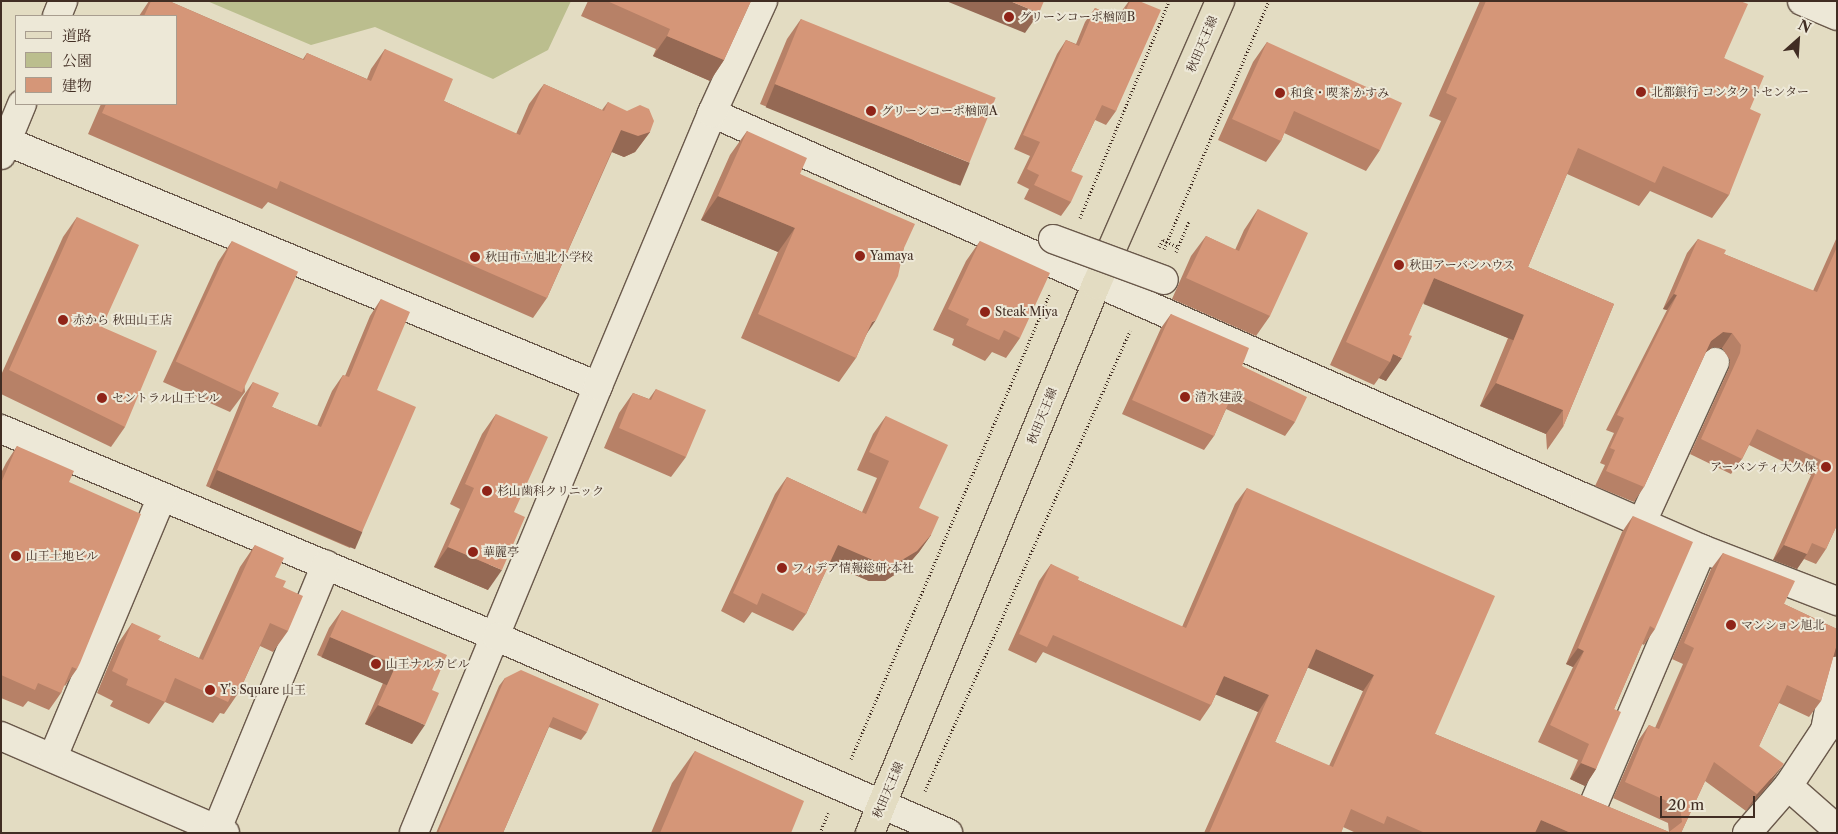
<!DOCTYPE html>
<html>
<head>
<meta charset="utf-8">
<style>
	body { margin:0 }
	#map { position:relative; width:1838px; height:834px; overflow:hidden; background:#e3dcc2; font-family:"Libre Caslon Text","Noto Serif JP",serif }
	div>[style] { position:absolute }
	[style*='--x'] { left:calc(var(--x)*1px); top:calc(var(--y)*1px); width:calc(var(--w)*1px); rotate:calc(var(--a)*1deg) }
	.green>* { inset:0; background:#bbbe8e }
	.path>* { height:3px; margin-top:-1.5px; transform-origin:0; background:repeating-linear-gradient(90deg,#412d23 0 1px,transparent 0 3.5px) }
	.roads { filter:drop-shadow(1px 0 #6a594b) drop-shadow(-1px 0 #6a594b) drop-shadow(0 1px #6a594b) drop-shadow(0 -1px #6a594b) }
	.minor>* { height:28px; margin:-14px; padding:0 14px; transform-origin:14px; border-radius:14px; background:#ede8d7 }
	.major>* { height:28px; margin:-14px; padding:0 14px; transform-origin:14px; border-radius:14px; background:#e3dcc2 }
	.path-bridge>* { height:3px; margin-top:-1.5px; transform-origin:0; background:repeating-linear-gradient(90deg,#412d23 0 1px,transparent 0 3.5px) }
	.bridges { filter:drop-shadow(1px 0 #6a594b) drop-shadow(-1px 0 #6a594b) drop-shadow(0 1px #6a594b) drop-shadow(0 -1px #6a594b) }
	.minor-bridge>* { height:28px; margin:-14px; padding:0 14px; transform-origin:14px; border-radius:14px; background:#ede8d7 }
	.wall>* { inset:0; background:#b78167 }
	.shaded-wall>* { inset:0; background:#956954; transform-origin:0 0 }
	.building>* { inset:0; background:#d59678; transform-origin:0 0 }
	.dots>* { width:14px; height:14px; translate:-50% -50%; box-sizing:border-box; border:2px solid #ede8d7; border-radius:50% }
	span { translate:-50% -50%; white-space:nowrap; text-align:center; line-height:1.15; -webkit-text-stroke:4px #ede8d7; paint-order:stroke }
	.poi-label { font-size:12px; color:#412d23 }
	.left { translate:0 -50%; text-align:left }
	.right { translate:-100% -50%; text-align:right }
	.street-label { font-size:12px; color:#412d23 }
	.frame { position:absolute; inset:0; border:2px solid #412d23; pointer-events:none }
	.legend { position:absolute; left:15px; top:15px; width:162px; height:90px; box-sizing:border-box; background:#ede8d7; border:1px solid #a89d8f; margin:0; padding:6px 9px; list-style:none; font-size:15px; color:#412d23 }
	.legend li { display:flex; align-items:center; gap:10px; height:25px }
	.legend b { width:25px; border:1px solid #a89d8f }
	.north { position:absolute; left:1773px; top:15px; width:50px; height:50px; -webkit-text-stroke:4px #ede8d7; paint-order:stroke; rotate:26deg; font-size:14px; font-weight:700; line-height:20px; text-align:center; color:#412d23 }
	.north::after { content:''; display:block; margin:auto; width:18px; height:22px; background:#412d23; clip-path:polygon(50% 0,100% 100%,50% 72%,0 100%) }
	.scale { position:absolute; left:1660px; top:796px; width:95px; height:22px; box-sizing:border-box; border:2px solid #412d23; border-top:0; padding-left:6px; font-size:15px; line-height:18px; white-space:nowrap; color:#412d23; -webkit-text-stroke:4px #ede8d7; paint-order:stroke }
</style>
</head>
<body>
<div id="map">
	<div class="green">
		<div style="clip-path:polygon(207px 1px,571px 1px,548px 50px,493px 79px,375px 27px,311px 45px)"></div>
	</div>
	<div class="path">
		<div style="--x:1080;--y:218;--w:235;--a:-67.7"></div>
		<div style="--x:1159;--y:247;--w:8;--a:-60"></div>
		<div style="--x:1164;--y:249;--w:269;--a:-67.1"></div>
		<div style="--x:1176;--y:252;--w:34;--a:-67"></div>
		<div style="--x:851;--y:759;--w:507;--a:-66.88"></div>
		<div style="--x:925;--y:791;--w:504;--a:-65.98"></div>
		<div style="--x:820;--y:833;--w:22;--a:-68"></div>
	</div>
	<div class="roads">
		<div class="minor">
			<div style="--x:1802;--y:1;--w:38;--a:23"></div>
			<div style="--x:57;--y:16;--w:16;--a:-68"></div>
			<div style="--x:712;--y:113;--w:954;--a:23.8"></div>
			<div style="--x:1585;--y:498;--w:128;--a:23.6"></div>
			<div style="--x:1702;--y:549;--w:145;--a:21.1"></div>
			<div style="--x:1;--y:139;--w:646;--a:22.48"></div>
			<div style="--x:598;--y:386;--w:483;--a:112.4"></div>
			<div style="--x:1;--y:155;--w:55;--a:-67.6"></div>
			<div style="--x:598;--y:386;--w:296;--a:-67.3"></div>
			<div style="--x:712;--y:113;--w:123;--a:-65.5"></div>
			<div style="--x:1;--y:429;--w:538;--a:22.75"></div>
			<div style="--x:497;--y:637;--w:492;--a:23.5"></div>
			<div style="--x:1642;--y:522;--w:176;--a:-65.5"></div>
			<div style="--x:1;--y:736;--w:244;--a:23.4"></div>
			<div style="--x:53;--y:757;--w:282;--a:-67.3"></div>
			<div style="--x:1788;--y:786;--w:65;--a:41.3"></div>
			<div style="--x:1593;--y:806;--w:279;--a:-67"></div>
			<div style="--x:217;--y:829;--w:286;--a:-67.6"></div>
			<div style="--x:1747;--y:833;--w:62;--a:-48.9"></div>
			<div style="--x:1788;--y:786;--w:67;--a:-56.5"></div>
			<div style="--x:1825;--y:730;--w:61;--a:-78.7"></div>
		</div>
		<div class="major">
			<div style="--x:870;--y:833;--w:593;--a:-67.59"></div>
			<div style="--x:1096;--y:285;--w:310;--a:-66.4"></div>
		</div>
	</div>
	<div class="path-bridge">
		<div style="--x:1163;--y:240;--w:17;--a:25"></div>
	</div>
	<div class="bridges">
		<div class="minor-bridge">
			<div style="--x:1053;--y:239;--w:118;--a:20.3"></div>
		</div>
	</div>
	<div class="wall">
		<div style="clip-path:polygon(149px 1px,169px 1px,303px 59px,307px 53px,367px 79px,371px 69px,385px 49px,444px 101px,516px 134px,529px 104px,544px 84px,602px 110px,608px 102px,650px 132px,635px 152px,624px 157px,612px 152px,547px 298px,533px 318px,268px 202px,262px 209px,88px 134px,101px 104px,176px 104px,176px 16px,139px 16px)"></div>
		<div style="clip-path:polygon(588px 1px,751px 1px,724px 60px,710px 81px,653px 56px,656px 49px,581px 16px)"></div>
		<div style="clip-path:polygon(1129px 1px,1139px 1px,1116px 111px,1106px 125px,1095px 120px,1071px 171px,1071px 202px,1061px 216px,1024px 199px,1029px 189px,1017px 183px,1030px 156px,1014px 149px,1057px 54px,1066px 40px,1076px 44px,1085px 22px,1095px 8px,1119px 18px,1121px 12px)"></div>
		<div style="clip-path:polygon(1480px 1px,1740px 1px,1724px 58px,1750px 109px,1729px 195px,1712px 218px,1650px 191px,1639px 206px,1567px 174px,1528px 267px,1614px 304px,1563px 427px,1547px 450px,1546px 434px,1480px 406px,1508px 338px,1423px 303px,1386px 381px,1379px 378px,1374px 385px,1330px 365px,1441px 121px,1429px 116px)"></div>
		<div style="clip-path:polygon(801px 19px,955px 184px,760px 104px,787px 39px)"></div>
		<div style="clip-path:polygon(1267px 42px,1380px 150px,1366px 171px,1284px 133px,1281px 141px,1266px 162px,1218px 140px,1253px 62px)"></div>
		<div style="clip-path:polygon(747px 131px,800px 174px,904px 248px,856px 358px,839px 382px,741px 338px,778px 252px,701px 220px,730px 155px)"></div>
		<div style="clip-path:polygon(1258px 209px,1270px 316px,1256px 336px,1172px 299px,1191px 256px,1206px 236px,1235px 250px,1244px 230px)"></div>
		<div style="clip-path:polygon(77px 217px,125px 427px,111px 447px,1px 394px,1px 375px,63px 237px)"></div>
		<div style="clip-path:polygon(1837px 237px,1837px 525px,1826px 549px,1816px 564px,1804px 559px,1797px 569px,1773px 560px,1811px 475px,1749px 445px,1742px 459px,1731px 474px,1690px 454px,1729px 368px,1730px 360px,1722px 348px,1713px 347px,1706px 352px,1644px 487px,1634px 502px,1595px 486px,1605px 465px,1600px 463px,1614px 433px,1606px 430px,1667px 310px,1663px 309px,1687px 253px,1698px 239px,1724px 254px,1813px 291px)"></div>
		<div style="clip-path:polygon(232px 241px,245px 392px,230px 412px,163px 382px,218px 262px)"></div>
		<div style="clip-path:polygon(980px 241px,1020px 338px,1006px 358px,992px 352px,985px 361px,952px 345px,954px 339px,933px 330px,966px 261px)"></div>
		<div style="clip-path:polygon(381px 299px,377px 390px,362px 532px,350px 548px,206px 486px,242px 398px,253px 382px,272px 407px,317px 426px,332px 391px,343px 375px,345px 376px,370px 316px)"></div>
		<div style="clip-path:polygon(1171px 314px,1242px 366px,1295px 422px,1285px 436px,1226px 409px,1214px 436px,1204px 450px,1122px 414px,1161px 328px)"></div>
		<div style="clip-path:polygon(656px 389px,686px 457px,671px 477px,604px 448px,619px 413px,633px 393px,649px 399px)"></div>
		<div style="clip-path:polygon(496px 414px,488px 590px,434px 567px,460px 509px,450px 504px,482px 434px)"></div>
		<div style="clip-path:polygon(886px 416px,919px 508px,931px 535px,919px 552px,905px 568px,885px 581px,869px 581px,829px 564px,806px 614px,793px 631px,752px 612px,744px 623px,721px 611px,775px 494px,787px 477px,862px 512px,877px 478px,857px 470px,873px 434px)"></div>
		<div style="clip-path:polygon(17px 446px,69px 482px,77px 669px,65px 686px,64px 685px,61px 693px,49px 710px,28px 701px,23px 707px,1px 698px,1px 473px,6px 463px)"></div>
		<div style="clip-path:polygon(evenodd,1247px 488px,1435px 734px,1669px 832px,1668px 823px,1613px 798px,1638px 741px,1649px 725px,1655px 728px,1683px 664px,1672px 659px,1711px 569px,1723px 553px,1784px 604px,1837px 629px,1837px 656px,1833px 657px,1821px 701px,1809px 717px,1779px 703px,1759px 746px,1772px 781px,1746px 811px,1705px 781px,1681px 833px,1356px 833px,1343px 827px,1341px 833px,1204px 833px,1258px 712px,1216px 694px,1211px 705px,1200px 721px,1043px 652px,1036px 663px,1008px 650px,1039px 581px,1051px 564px,1078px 580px,1182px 627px,1235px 504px,1247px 488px,1308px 667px,1363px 691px,1329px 766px,1275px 742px,1308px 667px)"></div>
		<div style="clip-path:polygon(1633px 516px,1655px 629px,1644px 645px,1642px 644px,1614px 709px,1596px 769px,1585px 786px,1570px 779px,1578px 760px,1538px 742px,1573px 667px,1566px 664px,1622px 532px)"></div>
		<div style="clip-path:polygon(255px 545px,275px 577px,283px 587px,288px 631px,273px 652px,260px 646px,239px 692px,224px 714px,220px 713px,213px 723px,165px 702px,149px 724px,110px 706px,113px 701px,97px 693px,117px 645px,132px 623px,158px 640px,199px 658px,240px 567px)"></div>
		<div style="clip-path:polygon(342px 610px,432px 690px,412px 744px,365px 724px,383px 683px,317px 655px,329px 628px)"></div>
		<div style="clip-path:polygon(505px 678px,587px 732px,581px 740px,549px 727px,503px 833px,436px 833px,499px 686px)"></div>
		<div style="clip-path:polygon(695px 751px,791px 833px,651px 833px,672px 783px)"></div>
	</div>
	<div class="shaded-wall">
		<div style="clip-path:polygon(946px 1px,1010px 1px,1039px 13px,1025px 33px)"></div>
		<div style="clip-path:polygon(667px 36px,724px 60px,710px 81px,653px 56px)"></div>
		<div style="left:775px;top:84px;width:210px;height:25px;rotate:22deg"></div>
		<div style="clip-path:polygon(621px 130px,650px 132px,635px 152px,624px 157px,607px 150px)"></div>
		<div style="clip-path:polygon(718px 196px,795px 228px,778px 252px,701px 220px)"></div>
		<div style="left:1434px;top:278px;width:97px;height:28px;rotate:22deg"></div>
		<div style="clip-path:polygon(1674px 294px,1677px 295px,1667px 310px,1663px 309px)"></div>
		<div style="clip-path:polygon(876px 320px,859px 345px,872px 322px)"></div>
		<div style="clip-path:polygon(1723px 332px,1732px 333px,1722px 348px,1713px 347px,1701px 356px,1711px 341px)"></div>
		<div style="clip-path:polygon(1393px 354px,1402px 358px,1386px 381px,1379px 378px,1390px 362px)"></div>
		<div style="clip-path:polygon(1496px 383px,1563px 410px,1546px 434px,1480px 406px)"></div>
		<div style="left:217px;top:470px;width:158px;height:19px;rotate:23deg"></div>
		<div style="clip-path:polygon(931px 535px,919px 552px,905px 568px,885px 581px,869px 581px,826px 562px,838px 545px)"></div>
		<div style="clip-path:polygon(1784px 545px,1807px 554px,1797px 569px,1773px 560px)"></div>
		<div style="clip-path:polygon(448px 547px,502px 570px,488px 590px,434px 567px)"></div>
		<div style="left:330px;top:637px;width:72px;height:22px;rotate:23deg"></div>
		<div style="clip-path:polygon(1837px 643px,1837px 656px,1826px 659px)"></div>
		<div style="clip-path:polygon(1578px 648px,1584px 651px,1573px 667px,1566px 664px)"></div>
		<div style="clip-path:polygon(1316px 649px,1374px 675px,1363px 691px,1304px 666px)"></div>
		<div style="clip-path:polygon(1224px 676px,1269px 695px,1258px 712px,1212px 693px)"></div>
		<div style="clip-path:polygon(378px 705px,425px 725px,412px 744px,365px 724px)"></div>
		<div style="clip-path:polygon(1581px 763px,1596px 769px,1585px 786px,1570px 779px)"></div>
		<div style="clip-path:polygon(1784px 764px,1772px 781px,1746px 811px,1757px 794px)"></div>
		<div style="clip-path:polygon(1541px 820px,1571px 833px,1531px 833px)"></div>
	</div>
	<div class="building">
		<div style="clip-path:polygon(151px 1px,169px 1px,304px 60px,307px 53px,371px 81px,385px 49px,453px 79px,444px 101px,520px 135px,544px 84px,604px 111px,608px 102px,627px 111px,640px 105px,649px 109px,654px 121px,650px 132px,638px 136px,621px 130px,547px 298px,280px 181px,277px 189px,102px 113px,106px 104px,176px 104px,176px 16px,144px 16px)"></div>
		<div style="clip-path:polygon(607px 1px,751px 1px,724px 60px,667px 36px,670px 29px)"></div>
		<div style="clip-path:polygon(1010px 1px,1044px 1px,1039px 13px)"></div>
		<div style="clip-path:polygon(1130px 1px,1139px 1px,1161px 10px,1116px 111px,1102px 105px,1071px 171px,1083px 176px,1071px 202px,1034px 185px,1039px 175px,1027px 169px,1040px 142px,1023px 135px,1066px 40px,1079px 46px,1095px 8px,1122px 19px)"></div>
		<div style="clip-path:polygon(1486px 1px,1740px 1px,1748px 4px,1724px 58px,1764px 76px,1750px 109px,1761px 114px,1729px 195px,1663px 166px,1655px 183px,1578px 148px,1528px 267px,1614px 304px,1563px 427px,1563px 410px,1496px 383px,1524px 315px,1434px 278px,1409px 335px,1412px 336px,1402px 358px,1393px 354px,1390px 362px,1346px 342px,1457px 98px,1446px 93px)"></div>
		<div style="left:801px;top:19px;width:210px;height:70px;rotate:22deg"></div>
		<div style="clip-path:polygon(1267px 42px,1402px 103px,1380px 150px,1294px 111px,1281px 141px,1232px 119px)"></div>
		<div style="clip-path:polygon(747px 131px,807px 158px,800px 174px,915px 224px,904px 248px,898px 276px,876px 320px,872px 322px,856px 358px,758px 314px,795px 228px,718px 196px)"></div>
		<div style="clip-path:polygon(1258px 209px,1308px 233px,1270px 316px,1186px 278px,1206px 236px,1239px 251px)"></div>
		<div style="clip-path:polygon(77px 217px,139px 245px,102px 327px,157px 351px,125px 427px,9px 370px)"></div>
		<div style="clip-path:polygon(1698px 239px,1726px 250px,1724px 254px,1817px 292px,1837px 247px,1837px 525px,1826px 549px,1812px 543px,1807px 554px,1784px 545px,1821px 460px,1757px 429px,1742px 459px,1701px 439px,1740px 353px,1741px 345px,1732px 333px,1723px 332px,1711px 341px,1644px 487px,1606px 471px,1615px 450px,1610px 448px,1624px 418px,1617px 415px,1677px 295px,1674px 294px)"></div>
		<div style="left:232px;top:241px;width:73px;height:133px;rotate:25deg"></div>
		<div style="clip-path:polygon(980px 241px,1050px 273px,1020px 338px,1004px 330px,999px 340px,966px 325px,969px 319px,948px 309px)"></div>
		<div style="clip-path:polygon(381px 299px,410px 312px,377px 390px,416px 407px,362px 532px,217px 470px,253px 382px,279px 393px,272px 407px,321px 427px,343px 375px,349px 377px)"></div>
		<div style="clip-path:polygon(1171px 314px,1249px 348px,1242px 366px,1307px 397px,1295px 422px,1233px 393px,1214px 436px,1132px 400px)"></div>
		<div style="clip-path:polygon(656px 389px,706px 410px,686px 457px,619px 428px,633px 393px,651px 400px)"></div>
		<div style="clip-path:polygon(496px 414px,548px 437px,514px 512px,525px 517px,502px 570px,448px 547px,474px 488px,465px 484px)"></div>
		<div style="clip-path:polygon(886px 416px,948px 445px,919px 508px,939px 517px,931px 535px,917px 551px,897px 563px,882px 564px,838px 545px,806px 614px,762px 593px,757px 605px,733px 593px,787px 477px,866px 514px,889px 461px,869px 452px)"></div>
		<div style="clip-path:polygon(17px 446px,74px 471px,69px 482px,141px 514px,80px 663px,77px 669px,72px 667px,61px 693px,38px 683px,35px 690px,1px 675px,1px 483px)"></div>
		<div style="clip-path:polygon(evenodd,1247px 488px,1495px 596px,1435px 734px,1669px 832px,1682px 822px,1680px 807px,1625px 782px,1649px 725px,1659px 729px,1694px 648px,1684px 643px,1723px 553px,1795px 581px,1784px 604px,1837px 629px,1837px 644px,1821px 701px,1787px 685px,1759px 746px,1784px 764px,1757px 794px,1714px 762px,1681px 833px,1591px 833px,1588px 832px,1588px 833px,1571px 833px,1541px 820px,1535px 833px,1425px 833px,1387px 816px,1384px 824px,1351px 809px,1341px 833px,1209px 833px,1269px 695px,1224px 676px,1211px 705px,1053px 635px,1047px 647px,1019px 634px,1051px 564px,1079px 577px,1078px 580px,1186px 628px,1247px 488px,1316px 649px,1374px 675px,1333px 767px,1275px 742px,1316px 649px)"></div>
		<div style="clip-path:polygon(1633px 516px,1693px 542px,1655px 629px,1650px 626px,1614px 709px,1621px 712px,1596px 769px,1581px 763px,1589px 744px,1550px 725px,1584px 651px,1578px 648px)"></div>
		<div style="clip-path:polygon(255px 545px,284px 558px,275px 577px,286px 581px,283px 587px,303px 596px,288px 631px,270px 623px,239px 692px,234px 690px,228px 702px,175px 678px,165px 702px,126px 685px,128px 679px,112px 671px,132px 623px,161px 636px,158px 640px,203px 660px)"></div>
		<div style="clip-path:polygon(342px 610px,447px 655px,432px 690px,439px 693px,425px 725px,378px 705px,396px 665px,330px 637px)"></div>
		<div style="clip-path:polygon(521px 670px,599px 704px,587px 732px,553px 717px,503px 833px,438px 833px,505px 678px)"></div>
		<div style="clip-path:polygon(695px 751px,804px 801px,791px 833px,660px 833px)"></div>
	</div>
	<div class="dots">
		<div style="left:1009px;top:17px;background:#8f2418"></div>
		<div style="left:1641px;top:92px;background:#8f2418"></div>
		<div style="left:1280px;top:93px;background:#8f2418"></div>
		<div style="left:871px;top:111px;background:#8f2418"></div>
		<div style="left:860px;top:256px;background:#8f2418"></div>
		<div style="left:475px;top:257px;background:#8f2418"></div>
		<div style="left:1399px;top:265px;background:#8f2418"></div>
		<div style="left:985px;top:312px;background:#8f2418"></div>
		<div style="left:63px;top:320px;background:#8f2418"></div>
		<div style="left:1185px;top:397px;background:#8f2418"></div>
		<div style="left:102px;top:398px;background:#8f2418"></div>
		<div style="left:1826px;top:467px;background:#8f2418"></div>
		<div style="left:487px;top:491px;background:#8f2418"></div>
		<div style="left:473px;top:552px;background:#8f2418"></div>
		<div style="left:16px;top:556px;background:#8f2418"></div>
		<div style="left:782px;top:568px;background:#8f2418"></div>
		<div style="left:1731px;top:625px;background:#8f2418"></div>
		<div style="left:376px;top:664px;background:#8f2418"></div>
		<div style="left:210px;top:690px;background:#8f2418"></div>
	</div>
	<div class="poi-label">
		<span class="left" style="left:1019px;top:17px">グリーンコーポ楢岡B</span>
		<span class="left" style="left:1651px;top:92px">北都銀行 コンタクトセンター</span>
		<span class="left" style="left:1290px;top:93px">和食・喫茶 かすみ</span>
		<span class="left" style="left:881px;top:111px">グリーンコーポ楢岡A</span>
		<span class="left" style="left:870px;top:256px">Yamaya</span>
		<span class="left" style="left:485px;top:257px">秋田市立旭北小学校</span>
		<span class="left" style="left:1409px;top:265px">秋田アーバンハウス</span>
		<span class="left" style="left:995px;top:312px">Steak Miya</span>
		<span class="left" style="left:73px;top:320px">赤から 秋田山王店</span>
		<span class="left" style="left:1195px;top:397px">清水建設</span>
		<span class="left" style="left:112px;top:398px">セントラル山王ビル</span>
		<span class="right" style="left:1816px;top:467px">アーバンティ大久保</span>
		<span class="left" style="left:497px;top:491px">杉山歯科クリニック</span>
		<span class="left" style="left:483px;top:552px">華麗亭</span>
		<span class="left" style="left:26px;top:556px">山王土地ビル</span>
		<span class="left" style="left:792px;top:568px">フィデア情報総研 本社</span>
		<span class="left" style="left:1741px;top:625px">マンション旭北</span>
		<span class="left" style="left:386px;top:664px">山王ナルカビル</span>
		<span class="left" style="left:220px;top:690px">Y's Square 山王</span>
	</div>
	<div class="street-label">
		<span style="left:1202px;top:44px;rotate:-67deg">秋田天王線</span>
		<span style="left:1042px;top:416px;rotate:-68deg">秋田天王線</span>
		<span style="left:888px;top:790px;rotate:-67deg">秋田天王線</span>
	</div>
	<div class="frame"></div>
	<ul class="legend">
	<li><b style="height:6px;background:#e3dcc2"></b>道路</li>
	<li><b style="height:14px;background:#bbbe8e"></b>公園</li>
	<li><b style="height:14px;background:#d59678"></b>建物</li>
	</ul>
	<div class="north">N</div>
	<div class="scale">20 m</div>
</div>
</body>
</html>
